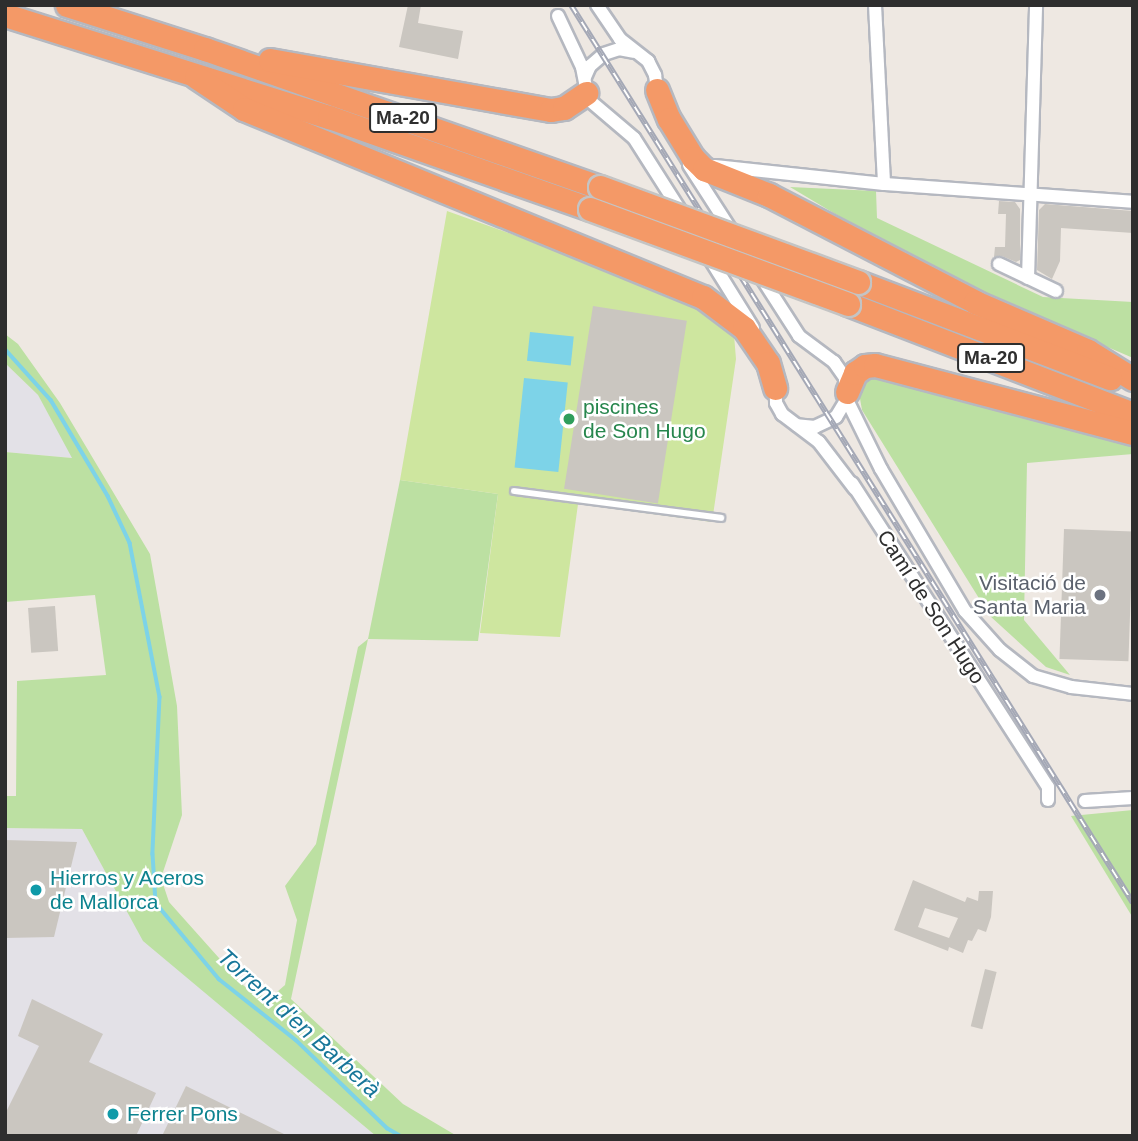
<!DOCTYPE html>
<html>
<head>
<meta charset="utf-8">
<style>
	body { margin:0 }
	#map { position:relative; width:1138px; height:1141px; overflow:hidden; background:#eee8e2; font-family:Helvetica,sans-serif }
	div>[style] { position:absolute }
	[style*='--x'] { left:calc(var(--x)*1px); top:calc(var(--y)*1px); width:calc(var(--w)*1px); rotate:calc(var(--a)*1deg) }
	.industrial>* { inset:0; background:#e3e1e7 }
	.green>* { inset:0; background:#bce0a2 }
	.pitch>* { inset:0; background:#cee69f }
	.water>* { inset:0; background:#7dd3e8; transform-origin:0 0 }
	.stream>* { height:3.5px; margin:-1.75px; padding:0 1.75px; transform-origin:1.75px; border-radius:1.75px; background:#7dd3e8 }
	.building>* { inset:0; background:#cac6c0; transform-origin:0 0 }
	.roads { filter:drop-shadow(2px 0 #b5b8c0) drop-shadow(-2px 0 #b5b8c0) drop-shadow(0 2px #b5b8c0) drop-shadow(0 -2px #b5b8c0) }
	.lane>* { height:6px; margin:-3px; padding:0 3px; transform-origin:3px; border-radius:3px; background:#fff }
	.street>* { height:12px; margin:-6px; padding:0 6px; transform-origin:6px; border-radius:6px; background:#fff }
	.highway>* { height:23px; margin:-11.5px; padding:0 11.5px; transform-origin:11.5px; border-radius:11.5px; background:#f49967 }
	.rail>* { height:6px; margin-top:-3px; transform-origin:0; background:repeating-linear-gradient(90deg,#fff 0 10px,#a4a8b6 0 20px); box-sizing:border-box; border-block:2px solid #a4a8b6 }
	.bridges { filter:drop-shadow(2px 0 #c4c4c4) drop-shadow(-2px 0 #c4c4c4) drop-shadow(0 2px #c4c4c4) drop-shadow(0 -2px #c4c4c4) }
	.highway-bridge>* { height:23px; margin:-11.5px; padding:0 11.5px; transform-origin:11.5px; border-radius:11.5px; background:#f49967 }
	.dots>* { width:19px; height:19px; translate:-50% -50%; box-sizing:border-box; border:4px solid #fff; border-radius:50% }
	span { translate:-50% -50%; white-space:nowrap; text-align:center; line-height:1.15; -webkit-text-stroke:5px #fff; paint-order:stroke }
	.shield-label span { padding:2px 5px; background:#fff; border:2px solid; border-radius:5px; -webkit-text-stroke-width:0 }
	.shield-label { font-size:19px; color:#2e2e2e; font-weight:700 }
	.leisure-label { font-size:21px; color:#27864d }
	.left { translate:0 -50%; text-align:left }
	.worship-label { font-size:21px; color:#5b616d }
	.right { translate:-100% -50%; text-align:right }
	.street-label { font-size:21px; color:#2e2e2e }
	.culture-label { font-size:21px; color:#0d838f }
	.water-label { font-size:23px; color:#177699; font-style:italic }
	.frame { position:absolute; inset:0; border:7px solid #2e2e2e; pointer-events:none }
</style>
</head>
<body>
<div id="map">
	<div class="industrial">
		<div style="clip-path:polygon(5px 363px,38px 395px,73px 458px,5px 452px)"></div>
		<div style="clip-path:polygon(5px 828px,82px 829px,144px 941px,376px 1136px,5px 1136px)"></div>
	</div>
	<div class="green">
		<div style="clip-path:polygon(790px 187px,876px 191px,877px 218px,1043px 297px,1133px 302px,1133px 358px,1008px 304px,899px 252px)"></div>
		<div style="clip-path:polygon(5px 334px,18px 344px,60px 403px,150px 554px,177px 706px,182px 815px,161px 878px,169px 902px,244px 986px,269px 999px,285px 985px,297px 920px,285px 886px,316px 844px,358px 647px,368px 639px,400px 480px,498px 494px,478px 641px,368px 639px,291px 999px,403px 1104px,457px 1136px,376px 1136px,143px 941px,82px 829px,5px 828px,5px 796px,16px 796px,17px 681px,106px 675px,95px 595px,5px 602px,5px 452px,72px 458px,38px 395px,5px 363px)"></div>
		<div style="clip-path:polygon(868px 379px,889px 379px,1040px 417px,1133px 444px,1133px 454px,1027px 463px,1024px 620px,1070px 675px,1046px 667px,990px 616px,862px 410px,859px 393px)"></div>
		<div style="clip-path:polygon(1133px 810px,1133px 918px,1071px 816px)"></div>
	</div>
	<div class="pitch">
		<div style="clip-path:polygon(447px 211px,682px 295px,734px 335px,736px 359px,712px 522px,578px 504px,560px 637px,480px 633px,498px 494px,400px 480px)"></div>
	</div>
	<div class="water">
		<div style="left:530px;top:332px;width:44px;height:29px;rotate:6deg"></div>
		<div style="left:524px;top:378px;width:44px;height:90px;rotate:6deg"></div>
	</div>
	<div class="stream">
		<div style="--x:5;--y:349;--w:69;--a:48"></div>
		<div style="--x:51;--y:400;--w:112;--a:59.3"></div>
		<div style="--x:108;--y:496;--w:52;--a:64.9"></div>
		<div style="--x:130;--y:543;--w:157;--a:79"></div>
		<div style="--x:160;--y:697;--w:157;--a:92.6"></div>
		<div style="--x:153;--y:854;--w:49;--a:86.5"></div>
		<div style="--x:156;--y:903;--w:99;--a:50.3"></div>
		<div style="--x:219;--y:979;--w:98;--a:38.4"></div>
		<div style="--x:296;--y:1040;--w:127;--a:44"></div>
		<div style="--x:387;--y:1128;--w:16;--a:30"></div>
	</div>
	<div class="building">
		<div style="clip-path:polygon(408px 5px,421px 5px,418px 23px,463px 31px,458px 59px,399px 47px)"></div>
		<div style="clip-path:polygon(999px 201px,1015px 202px,1020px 209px,1020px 260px,1016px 262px,1002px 256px,994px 257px,995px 247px,1005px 247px,1006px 214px,998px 214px)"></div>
		<div style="clip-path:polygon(1045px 204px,1133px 211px,1133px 233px,1061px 228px,1060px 261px,1052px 279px,1037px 270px,1039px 210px)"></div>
		<div style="left:593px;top:306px;width:95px;height:185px;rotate:9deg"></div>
		<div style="left:1064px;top:529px;width:69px;height:130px;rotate:2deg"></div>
		<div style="left:55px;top:606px;width:45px;height:27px;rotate:86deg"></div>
		<div style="clip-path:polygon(5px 840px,77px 842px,54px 937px,5px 938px)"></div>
		<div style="clip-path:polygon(evenodd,913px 880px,965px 902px,967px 897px,978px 901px,979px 891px,993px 891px,991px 917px,986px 932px,978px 929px,972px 941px,968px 940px,963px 953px,949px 947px,948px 951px,894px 930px,913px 880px,925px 908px,958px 918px,949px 938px,918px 927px,925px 908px)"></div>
		<div style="left:985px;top:969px;width:12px;height:59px;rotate:14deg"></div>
		<div style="clip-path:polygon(32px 999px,103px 1034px,89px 1062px,156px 1093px,136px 1136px,5px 1136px,5px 1114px,39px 1046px,18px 1036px)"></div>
		<div style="clip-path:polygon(186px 1086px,288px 1136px,162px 1136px)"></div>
	</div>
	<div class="roads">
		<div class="lane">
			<div style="--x:514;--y:491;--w:209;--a:7.4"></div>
		</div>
		<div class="street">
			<div style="--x:597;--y:5;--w:41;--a:55.9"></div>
			<div style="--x:620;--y:39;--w:36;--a:38"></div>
			<div style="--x:648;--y:61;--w:16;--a:63"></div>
			<div style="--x:655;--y:75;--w:21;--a:82"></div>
			<div style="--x:875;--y:5;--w:179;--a:87.1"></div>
			<div style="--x:558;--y:16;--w:56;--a:64.8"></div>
			<div style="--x:582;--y:67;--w:33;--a:79"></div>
			<div style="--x:588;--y:99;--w:60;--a:40.3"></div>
			<div style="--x:634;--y:138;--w:91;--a:57.5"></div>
			<div style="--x:585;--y:77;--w:12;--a:-66"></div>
			<div style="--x:590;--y:66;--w:18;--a:-41"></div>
			<div style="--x:604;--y:54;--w:16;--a:-18"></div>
			<div style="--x:619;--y:49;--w:15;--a:11"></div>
			<div style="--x:689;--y:165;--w:203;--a:57.2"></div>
			<div style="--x:799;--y:336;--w:44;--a:36.6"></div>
			<div style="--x:834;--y:362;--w:19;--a:55"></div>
			<div style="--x:845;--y:378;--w:24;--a:90"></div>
			<div style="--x:845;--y:402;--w:17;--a:121"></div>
			<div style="--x:836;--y:417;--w:23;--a:155"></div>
			<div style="--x:815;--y:427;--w:18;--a:-174"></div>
			<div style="--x:715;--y:166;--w:170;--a:6.1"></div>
			<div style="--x:884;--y:184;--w:250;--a:4.1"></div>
			<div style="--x:707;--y:254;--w:87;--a:58.1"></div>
			<div style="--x:999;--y:264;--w:63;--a:25.3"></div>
			<div style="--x:1028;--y:278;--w:273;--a:-88.3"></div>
			<div style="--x:775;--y:382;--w:21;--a:87"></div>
			<div style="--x:776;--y:403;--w:13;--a:61"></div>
			<div style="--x:782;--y:414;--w:46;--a:37.1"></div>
			<div style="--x:819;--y:442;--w:59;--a:52.5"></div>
			<div style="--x:846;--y:398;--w:79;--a:63.8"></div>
			<div style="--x:881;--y:469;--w:165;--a:59.4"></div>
			<div style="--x:965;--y:611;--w:52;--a:48.1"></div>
			<div style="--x:1000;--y:650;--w:42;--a:38.2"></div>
			<div style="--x:1033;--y:676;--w:40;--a:16"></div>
			<div style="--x:1071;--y:687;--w:62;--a:6.4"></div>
			<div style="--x:852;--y:483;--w:362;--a:57.2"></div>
			<div style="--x:1048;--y:787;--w:13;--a:90"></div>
			<div style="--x:1085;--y:801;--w:48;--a:-3.6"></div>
		</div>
		<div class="highway">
			<div style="--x:67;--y:5;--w:145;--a:17.7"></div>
			<div style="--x:205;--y:49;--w:418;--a:19.3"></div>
			<div style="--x:5;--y:15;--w:340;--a:17.5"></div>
			<div style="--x:329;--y:117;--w:277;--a:19.4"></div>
			<div style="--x:270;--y:60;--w:285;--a:10.1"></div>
			<div style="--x:551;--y:110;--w:13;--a:-9"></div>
			<div style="--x:564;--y:108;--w:27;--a:-34"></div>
			<div style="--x:196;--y:77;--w:58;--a:33.7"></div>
			<div style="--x:244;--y:109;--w:496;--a:22.3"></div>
			<div style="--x:703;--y:297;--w:51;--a:37.1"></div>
			<div style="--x:744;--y:328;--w:42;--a:55.6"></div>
			<div style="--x:768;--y:363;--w:26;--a:74"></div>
			<div style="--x:657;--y:90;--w:31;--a:68"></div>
			<div style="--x:669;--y:119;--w:46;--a:58.4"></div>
			<div style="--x:693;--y:158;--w:16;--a:45"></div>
			<div style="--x:704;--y:169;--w:70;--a:21.8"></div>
			<div style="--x:769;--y:195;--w:232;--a:27.4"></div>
			<div style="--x:975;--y:302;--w:123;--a:23.4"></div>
			<div style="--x:1088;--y:351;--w:53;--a:31.9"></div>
			<div style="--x:858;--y:282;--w:270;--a:20.9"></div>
			<div style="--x:848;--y:304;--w:305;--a:21.1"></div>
			<div style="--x:847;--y:392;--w:21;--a:-67"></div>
			<div style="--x:855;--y:373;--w:12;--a:-35"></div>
			<div style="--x:865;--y:366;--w:10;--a:-6"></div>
			<div style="--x:875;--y:365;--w:267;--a:14.8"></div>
		</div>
	</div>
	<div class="rail">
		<div style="--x:571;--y:5;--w:1059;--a:57.96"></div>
	</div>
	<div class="bridges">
		<div class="highway-bridge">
			<div style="--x:600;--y:187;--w:275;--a:20.2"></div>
			<div style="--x:590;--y:209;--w:275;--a:20.2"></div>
		</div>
	</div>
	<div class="dots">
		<div style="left:569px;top:419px;background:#2e9e5b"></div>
		<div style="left:1100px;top:595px;background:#6b7280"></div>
		<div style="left:36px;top:890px;background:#0f9aa8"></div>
		<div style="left:113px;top:1114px;background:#0f9aa8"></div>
	</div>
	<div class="shield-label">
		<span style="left:403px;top:118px">Ma-20</span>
		<span style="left:991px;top:358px">Ma-20</span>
	</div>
	<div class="leisure-label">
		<span class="left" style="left:583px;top:419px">piscines<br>de Son Hugo</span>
	</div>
	<div class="worship-label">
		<span class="right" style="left:1086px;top:595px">Visitació de<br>Santa Maria</span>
	</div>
	<div class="street-label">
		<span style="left:931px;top:607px;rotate:57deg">Camí de Son Hugo</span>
	</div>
	<div class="culture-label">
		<span class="left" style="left:50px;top:890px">Hierros y Aceros<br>de Mallorca</span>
		<span class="left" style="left:127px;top:1114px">Ferrer Pons</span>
	</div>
	<div class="water-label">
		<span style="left:299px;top:1023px;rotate:42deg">Torrent d'en Barberà</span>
	</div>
	<div class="frame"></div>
</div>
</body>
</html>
